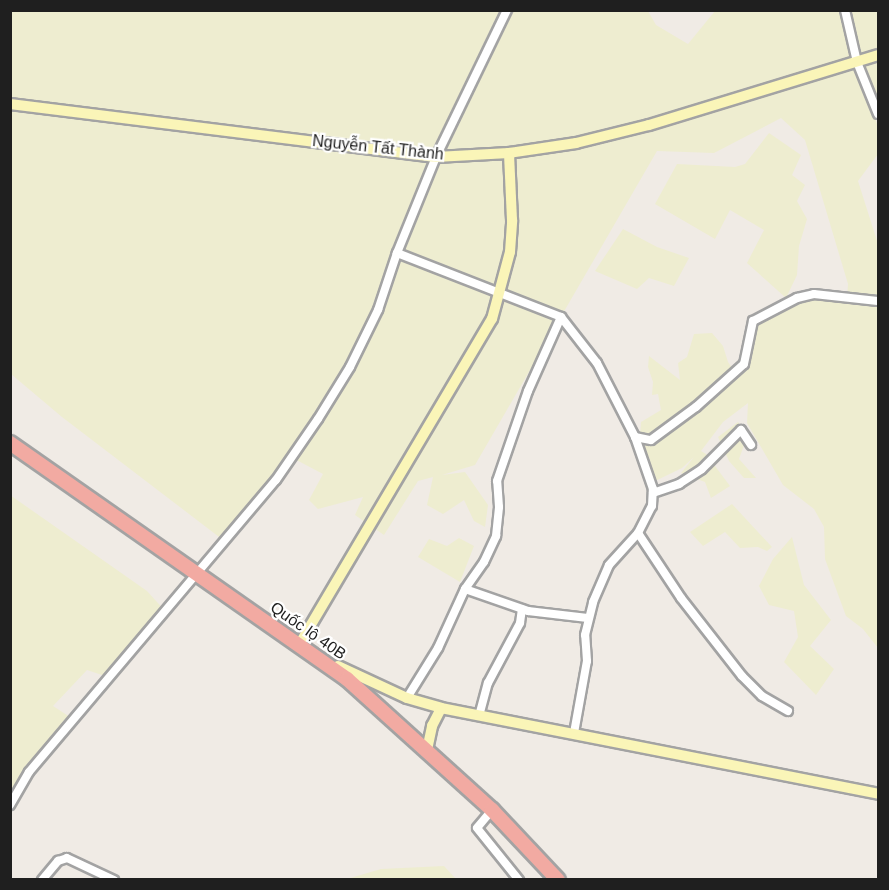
<!DOCTYPE html>
<html>
<head>
<meta charset="utf-8">
<style>
	body { margin:0 }
	#map { position:relative; width:889px; height:890px; overflow:hidden; background:#f0ebe5; font-family:Arial,sans-serif }
	div>[style] { position:absolute }
	[style*='--x'] { left:calc(var(--x)*1px); top:calc(var(--y)*1px); width:calc(var(--w)*1px); rotate:calc(var(--a)*1deg) }
	.farmland>* { inset:0; background:#eeedd0 }
	.roads { filter:drop-shadow(2px 0 #a3a3a3) drop-shadow(-2px 0 #a3a3a3) drop-shadow(0 2px #a3a3a3) drop-shadow(0 -2px #a3a3a3) }
	.minor>* { height:8px; margin:-4px; padding:0 4px; transform-origin:4px; border-radius:4px; background:#fff }
	.secondary>* { height:10px; margin:-5px; padding:0 5px; transform-origin:5px; border-radius:5px; background:#faf5b8 }
	.trunk>* { height:14px; margin:-7px; padding:0 7px; transform-origin:7px; border-radius:7px; background:#f2aaa2 }
	span { translate:-50% -50%; white-space:nowrap; text-align:center; line-height:1.15; -webkit-text-stroke:4.5px #fff; paint-order:stroke }
	.street-label { font-size:16px; color:#1f1f1f }
	.frame { position:absolute; inset:0; border:12px solid #1f1f1f; pointer-events:none }
</style>
</head>
<body>
<div id="map">
	<div class="farmland">
		<div style="clip-path:polygon(11px 11px,648px 11px,656px 25px,688px 44px,715px 11px,842px 11px,878px 127px,878px 154px,858px 181px,878px 244px,878px 648px,863px 629px,846px 616px,825px 559px,824px 527px,814px 509px,783px 485px,747px 423px,748px 403px,723px 422px,701px 451px,706px 454px,730px 486px,711px 498px,705px 482px,681px 473px,694px 457px,682px 468px,649px 484px,650px 459px,643px 450px,640px 435px,641px 422px,661px 410px,658px 394px,652px 395px,653px 382px,648px 367px,649px 356px,680px 380px,678px 363px,687px 357px,694px 334px,712px 333px,723px 346px,728px 362px,736px 374px,746px 368px,755px 324px,773px 313px,810px 296px,847px 299px,848px 284px,805px 140px,781px 118px,714px 153px,657px 151px,475px 465px,442px 475px,465px 472px,488px 505px,485px 527px,474px 521px,464px 500px,443px 514px,427px 505px,433px 477px,418px 481px,384px 535px,355px 515px,363px 497px,318px 509px,309px 500px,323px 474px,287px 455px,227px 543px,62px 417px,11px 374px)"></div>
		<div style="clip-path:polygon(848px 11px,878px 11px,878px 105px,861px 59px)"></div>
		<div style="clip-path:polygon(769px 133px,801px 155px,792px 175px,805px 185px,797px 201px,807px 219px,799px 246px,797px 275px,786px 298px,747px 263px,764px 230px,730px 210px,715px 239px,655px 204px,677px 164px,735px 167px,745px 164px)"></div>
		<div style="clip-path:polygon(623px 229px,657px 247px,689px 258px,674px 286px,649px 278px,637px 289px,595px 271px)"></div>
		<div style="clip-path:polygon(738px 422px,747px 437px,739px 459px,756px 478px,744px 478px,729px 461px,718px 437px)"></div>
		<div style="clip-path:polygon(10px 495px,147px 591px,167px 613px,108px 677px,87px 670px,53px 706px,73px 719px,10px 799px)"></div>
		<div style="clip-path:polygon(732px 504px,772px 547px,767px 551px,758px 547px,740px 548px,725px 532px,703px 546px,690px 532px)"></div>
		<div style="clip-path:polygon(792px 537px,804px 585px,831px 620px,810px 646px,834px 669px,816px 695px,784px 662px,798px 637px,794px 611px,769px 605px,759px 586px,773px 559px)"></div>
		<div style="clip-path:polygon(459px 538px,474px 546px,460px 582px,418px 557px,429px 539px,447px 546px)"></div>
		<div style="clip-path:polygon(444px 866px,456px 879px,347px 879px,381px 869px)"></div>
	</div>
	<div class="roads">
		<div class="minor">
			<div style="--x:507;--y:10;--w:163;--a:115.8"></div>
			<div style="--x:436;--y:157;--w:104;--a:112.1"></div>
			<div style="--x:397;--y:253;--w:176;--a:21.3"></div>
			<div style="--x:845;--y:10;--w:53;--a:77"></div>
			<div style="--x:857;--y:62;--w:56;--a:68"></div>
			<div style="--x:653;--y:493;--w:28;--a:-19"></div>
			<div style="--x:679;--y:484;--w:27;--a:-33"></div>
			<div style="--x:702;--y:469;--w:55;--a:-45"></div>
			<div style="--x:741;--y:430;--w:18;--a:56"></div>
			<div style="--x:638;--y:533;--w:78;--a:56.5"></div>
			<div style="--x:681;--y:598;--w:99;--a:52"></div>
			<div style="--x:742;--y:676;--w:28;--a:45"></div>
			<div style="--x:762;--y:696;--w:30;--a:30"></div>
			<div style="--x:465;--y:589;--w:67;--a:19.2"></div>
			<div style="--x:528;--y:611;--w:60;--a:6.7"></div>
			<div style="--x:407;--y:698;--w:59;--a:-58.2"></div>
			<div style="--x:438;--y:648;--w:65;--a:-65.4"></div>
			<div style="--x:465;--y:589;--w:33;--a:-55"></div>
			<div style="--x:484;--y:562;--w:29;--a:-65"></div>
			<div style="--x:496;--y:536;--w:29;--a:-84"></div>
			<div style="--x:499;--y:507;--w:26;--a:-94"></div>
			<div style="--x:497;--y:481;--w:95;--a:-71"></div>
			<div style="--x:528;--y:391;--w:81;--a:-66"></div>
			<div style="--x:561;--y:317;--w:58;--a:52"></div>
			<div style="--x:597;--y:363;--w:83;--a:62.8"></div>
			<div style="--x:635;--y:437;--w:16;--a:11"></div>
			<div style="--x:651;--y:440;--w:56;--a:-36.3"></div>
			<div style="--x:696;--y:407;--w:64;--a:-41.9"></div>
			<div style="--x:744;--y:364;--w:44;--a:-78.2"></div>
			<div style="--x:753;--y:321;--w:50;--a:-27.6"></div>
			<div style="--x:797;--y:298;--w:17;--a:-13"></div>
			<div style="--x:814;--y:294;--w:64;--a:6.2"></div>
			<div style="--x:479;--y:716;--w:34;--a:-75"></div>
			<div style="--x:488;--y:683;--w:68;--a:-61.9"></div>
			<div style="--x:520;--y:623;--w:14;--a:-82"></div>
			<div style="--x:574;--y:733;--w:73;--a:-79.8"></div>
			<div style="--x:587;--y:661;--w:26;--a:-94"></div>
			<div style="--x:585;--y:635;--w:34;--a:-76"></div>
			<div style="--x:593;--y:602;--w:40;--a:-66.6"></div>
			<div style="--x:609;--y:565;--w:43;--a:-47.8"></div>
			<div style="--x:638;--y:533;--w:30;--a:-63"></div>
			<div style="--x:652;--y:506;--w:17;--a:-87"></div>
			<div style="--x:653;--y:489;--w:55;--a:-109.1"></div>
			<div style="--x:10;--y:805;--w:38;--a:-60"></div>
			<div style="--x:29;--y:772;--w:382;--a:-49.8"></div>
			<div style="--x:276;--y:480;--w:74;--a:-55.5"></div>
			<div style="--x:318;--y:419;--w:61;--a:-58.4"></div>
			<div style="--x:350;--y:367;--w:64;--a:-63.8"></div>
			<div style="--x:378;--y:310;--w:60;--a:-71.6"></div>
			<div style="--x:492;--y:810;--w:23;--a:130"></div>
			<div style="--x:477;--y:828;--w:67;--a:51.1"></div>
			<div style="--x:42;--y:880;--w:25;--a:-50"></div>
			<div style="--x:58;--y:861;--w:9;--a:-18"></div>
			<div style="--x:67;--y:858;--w:52;--a:25.1"></div>
		</div>
		<div class="secondary">
			<div style="--x:10;--y:104;--w:429;--a:7.1"></div>
			<div style="--x:436;--y:157;--w:73;--a:-3.1"></div>
			<div style="--x:509;--y:153;--w:68;--a:-8.5"></div>
			<div style="--x:576;--y:143;--w:75;--a:-13.9"></div>
			<div style="--x:649;--y:125;--w:239;--a:-17"></div>
			<div style="--x:305;--y:649;--w:7;--a:-146"></div>
			<div style="--x:299;--y:645;--w:379;--a:-59.4"></div>
			<div style="--x:492;--y:319;--w:69;--a:-75"></div>
			<div style="--x:510;--y:252;--w:32;--a:-86"></div>
			<div style="--x:512;--y:220;--w:67;--a:-92.6"></div>
			<div style="--x:338;--y:666;--w:76;--a:24.9"></div>
			<div style="--x:407;--y:698;--w:35;--a:16"></div>
			<div style="--x:441;--y:708;--w:445;--a:11.1"></div>
			<div style="--x:427;--y:750;--w:25;--a:-78"></div>
			<div style="--x:432;--y:726;--w:20;--a:-63"></div>
		</div>
		<div class="trunk">
			<div style="--x:10;--y:443;--w:411;--a:35"></div>
			<div style="--x:347;--y:679;--w:195;--a:42.1"></div>
			<div style="--x:492;--y:810;--w:96;--a:46.7"></div>
		</div>
	</div>
	<div class="street-label">
		<span style="left:378px;top:148px;rotate:6deg">Nguyễn Tất Thành</span>
		<span style="left:308px;top:631px;rotate:35deg">Quốc lộ 40B</span>
	</div>
	<div class="frame"></div>
</div>
</body>
</html>
